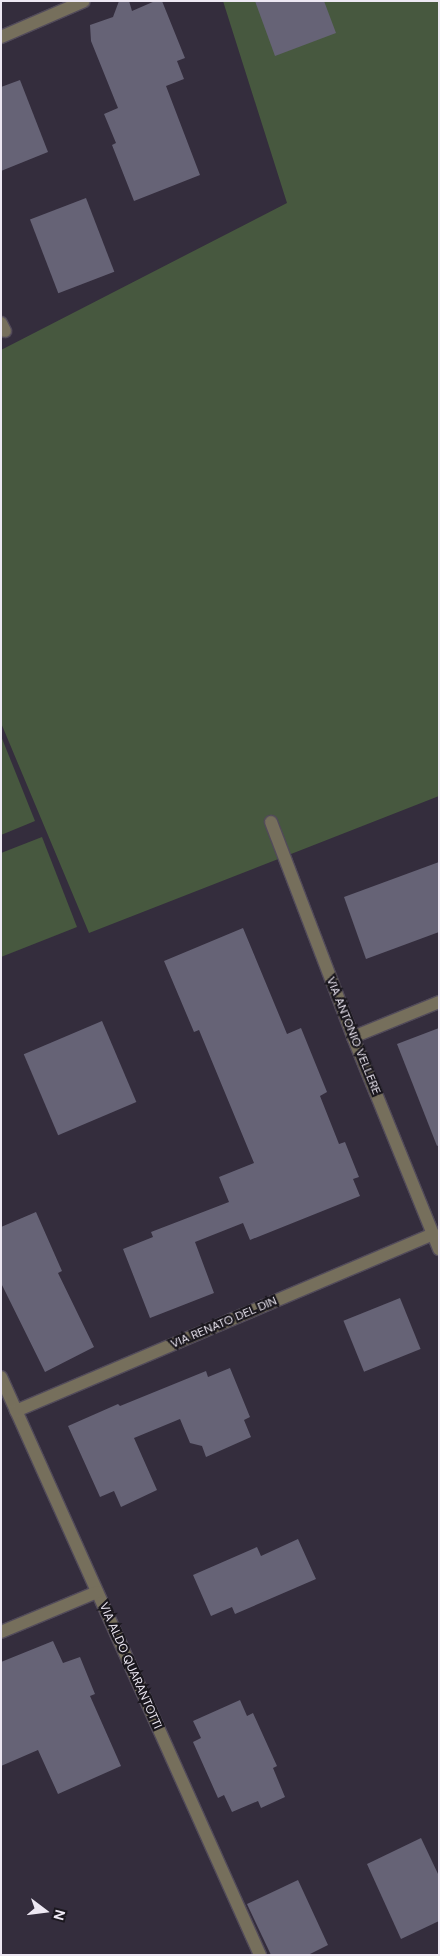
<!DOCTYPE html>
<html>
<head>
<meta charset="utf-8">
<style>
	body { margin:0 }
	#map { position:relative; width:440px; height:1956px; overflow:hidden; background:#342d3d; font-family:"DM Sans",sans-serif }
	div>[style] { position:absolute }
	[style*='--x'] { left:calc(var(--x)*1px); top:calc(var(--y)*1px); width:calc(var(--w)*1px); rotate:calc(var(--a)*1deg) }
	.green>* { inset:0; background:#47583f }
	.building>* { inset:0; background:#666376; transform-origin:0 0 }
	.roads { filter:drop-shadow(1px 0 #524b5a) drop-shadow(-1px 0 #524b5a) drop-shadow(0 1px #524b5a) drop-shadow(0 -1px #524b5a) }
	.minor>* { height:12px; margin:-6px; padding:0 6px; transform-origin:6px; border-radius:6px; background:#766f5c }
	span { translate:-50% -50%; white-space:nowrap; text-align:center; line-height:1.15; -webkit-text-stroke:4.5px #1a171e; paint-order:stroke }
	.street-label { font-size:12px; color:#ede8f3 }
	.frame { position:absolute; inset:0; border:2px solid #ede8f3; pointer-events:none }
	.north { position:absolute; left:20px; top:1886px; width:50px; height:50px; -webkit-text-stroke:4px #1a171e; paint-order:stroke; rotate:105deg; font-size:14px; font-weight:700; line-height:20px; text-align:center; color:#ede8f3 }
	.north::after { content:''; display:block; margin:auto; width:18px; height:22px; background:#ede8f3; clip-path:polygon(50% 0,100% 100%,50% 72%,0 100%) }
</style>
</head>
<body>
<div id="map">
	<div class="green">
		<div style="clip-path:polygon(223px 1px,439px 1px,439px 796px,89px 933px,1px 723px,1px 350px,287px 203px)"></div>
		<div style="clip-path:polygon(1px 736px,35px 821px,1px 835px)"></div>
		<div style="clip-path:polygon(42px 837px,77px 927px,1px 957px,1px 853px)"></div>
	</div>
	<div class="building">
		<div style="clip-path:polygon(119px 1px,129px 1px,132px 11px,155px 1px,162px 1px,185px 58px,177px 61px,184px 79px,166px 86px,200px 175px,134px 201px,112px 145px,116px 143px,104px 114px,118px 108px,91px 41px,90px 25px,113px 17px)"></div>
		<div style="clip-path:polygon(255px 1px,324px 1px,336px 33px,275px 56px)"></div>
		<div style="clip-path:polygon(20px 80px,48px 152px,1px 171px,1px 87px)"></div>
		<div style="left:86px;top:198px;width:79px;height:60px;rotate:69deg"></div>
		<div style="clip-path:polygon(439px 862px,439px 932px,366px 959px,344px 897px)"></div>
		<div style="clip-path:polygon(243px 928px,287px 1034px,301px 1028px,327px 1092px,320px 1096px,339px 1144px,345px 1142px,359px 1177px,353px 1179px,360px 1196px,250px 1240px,243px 1223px,195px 1242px,214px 1293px,150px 1318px,123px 1249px,153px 1237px,151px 1232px,229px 1202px,219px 1177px,254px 1163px,199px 1030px,194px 1032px,164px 961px)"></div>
		<div style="left:102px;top:1021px;width:88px;height:85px;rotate:67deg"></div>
		<div style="clip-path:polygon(439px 1028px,439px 1145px,437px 1146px,397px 1044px)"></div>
		<div style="clip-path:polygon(36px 1212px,62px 1271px,58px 1273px,94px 1347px,45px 1372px,1px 1283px,1px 1227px)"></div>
		<div style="left:400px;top:1298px;width:55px;height:61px;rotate:68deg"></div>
		<div style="clip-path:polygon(230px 1368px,250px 1417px,244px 1420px,251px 1437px,206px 1457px,202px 1446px,190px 1443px,180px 1419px,134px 1438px,157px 1490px,121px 1507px,114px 1491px,100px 1497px,68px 1426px,118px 1404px,120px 1406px,206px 1371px,208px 1377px)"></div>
		<div style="clip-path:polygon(298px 1539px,316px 1579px,235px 1614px,232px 1607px,211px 1616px,193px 1575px,257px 1547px,261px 1556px)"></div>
		<div style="clip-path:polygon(53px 1641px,63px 1663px,80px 1657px,95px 1694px,90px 1696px,121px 1766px,58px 1794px,38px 1750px,1px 1766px,1px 1662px)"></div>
		<div style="clip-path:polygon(240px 1700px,247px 1716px,253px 1713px,277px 1766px,273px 1768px,285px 1797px,261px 1808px,258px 1801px,232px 1812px,224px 1795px,218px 1798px,193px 1742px,201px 1738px,193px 1721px)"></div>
		<div style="clip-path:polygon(421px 1838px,439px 1876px,439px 1921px,401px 1939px,367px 1864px)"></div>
		<div style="clip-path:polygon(298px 1880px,328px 1945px,308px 1955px,271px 1955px,247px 1904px)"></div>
	</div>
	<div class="roads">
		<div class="minor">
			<div style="--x:1;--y:37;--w:90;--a:-23.4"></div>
			<div style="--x:1;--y:323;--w:9;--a:63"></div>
			<div style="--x:271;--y:822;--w:230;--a:69.1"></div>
			<div style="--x:353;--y:1037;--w:229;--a:67.9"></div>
			<div style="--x:353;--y:1037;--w:93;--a:-22.1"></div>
			<div style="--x:1;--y:1377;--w:633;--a:65.86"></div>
			<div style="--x:16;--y:1411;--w:453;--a:-23"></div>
			<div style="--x:1;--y:1632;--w:104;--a:-22.6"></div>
		</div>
	</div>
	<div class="street-label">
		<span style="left:353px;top:1036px;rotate:68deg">VIA ANTONIO VELLERE</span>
		<span style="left:224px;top:1323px;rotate:-23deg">VIA RENATO DEL DIN</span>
		<span style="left:130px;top:1666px;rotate:66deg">VIA ALDO QUARANTOTTI</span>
	</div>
	<div class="frame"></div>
	<div class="north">N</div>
</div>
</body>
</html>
